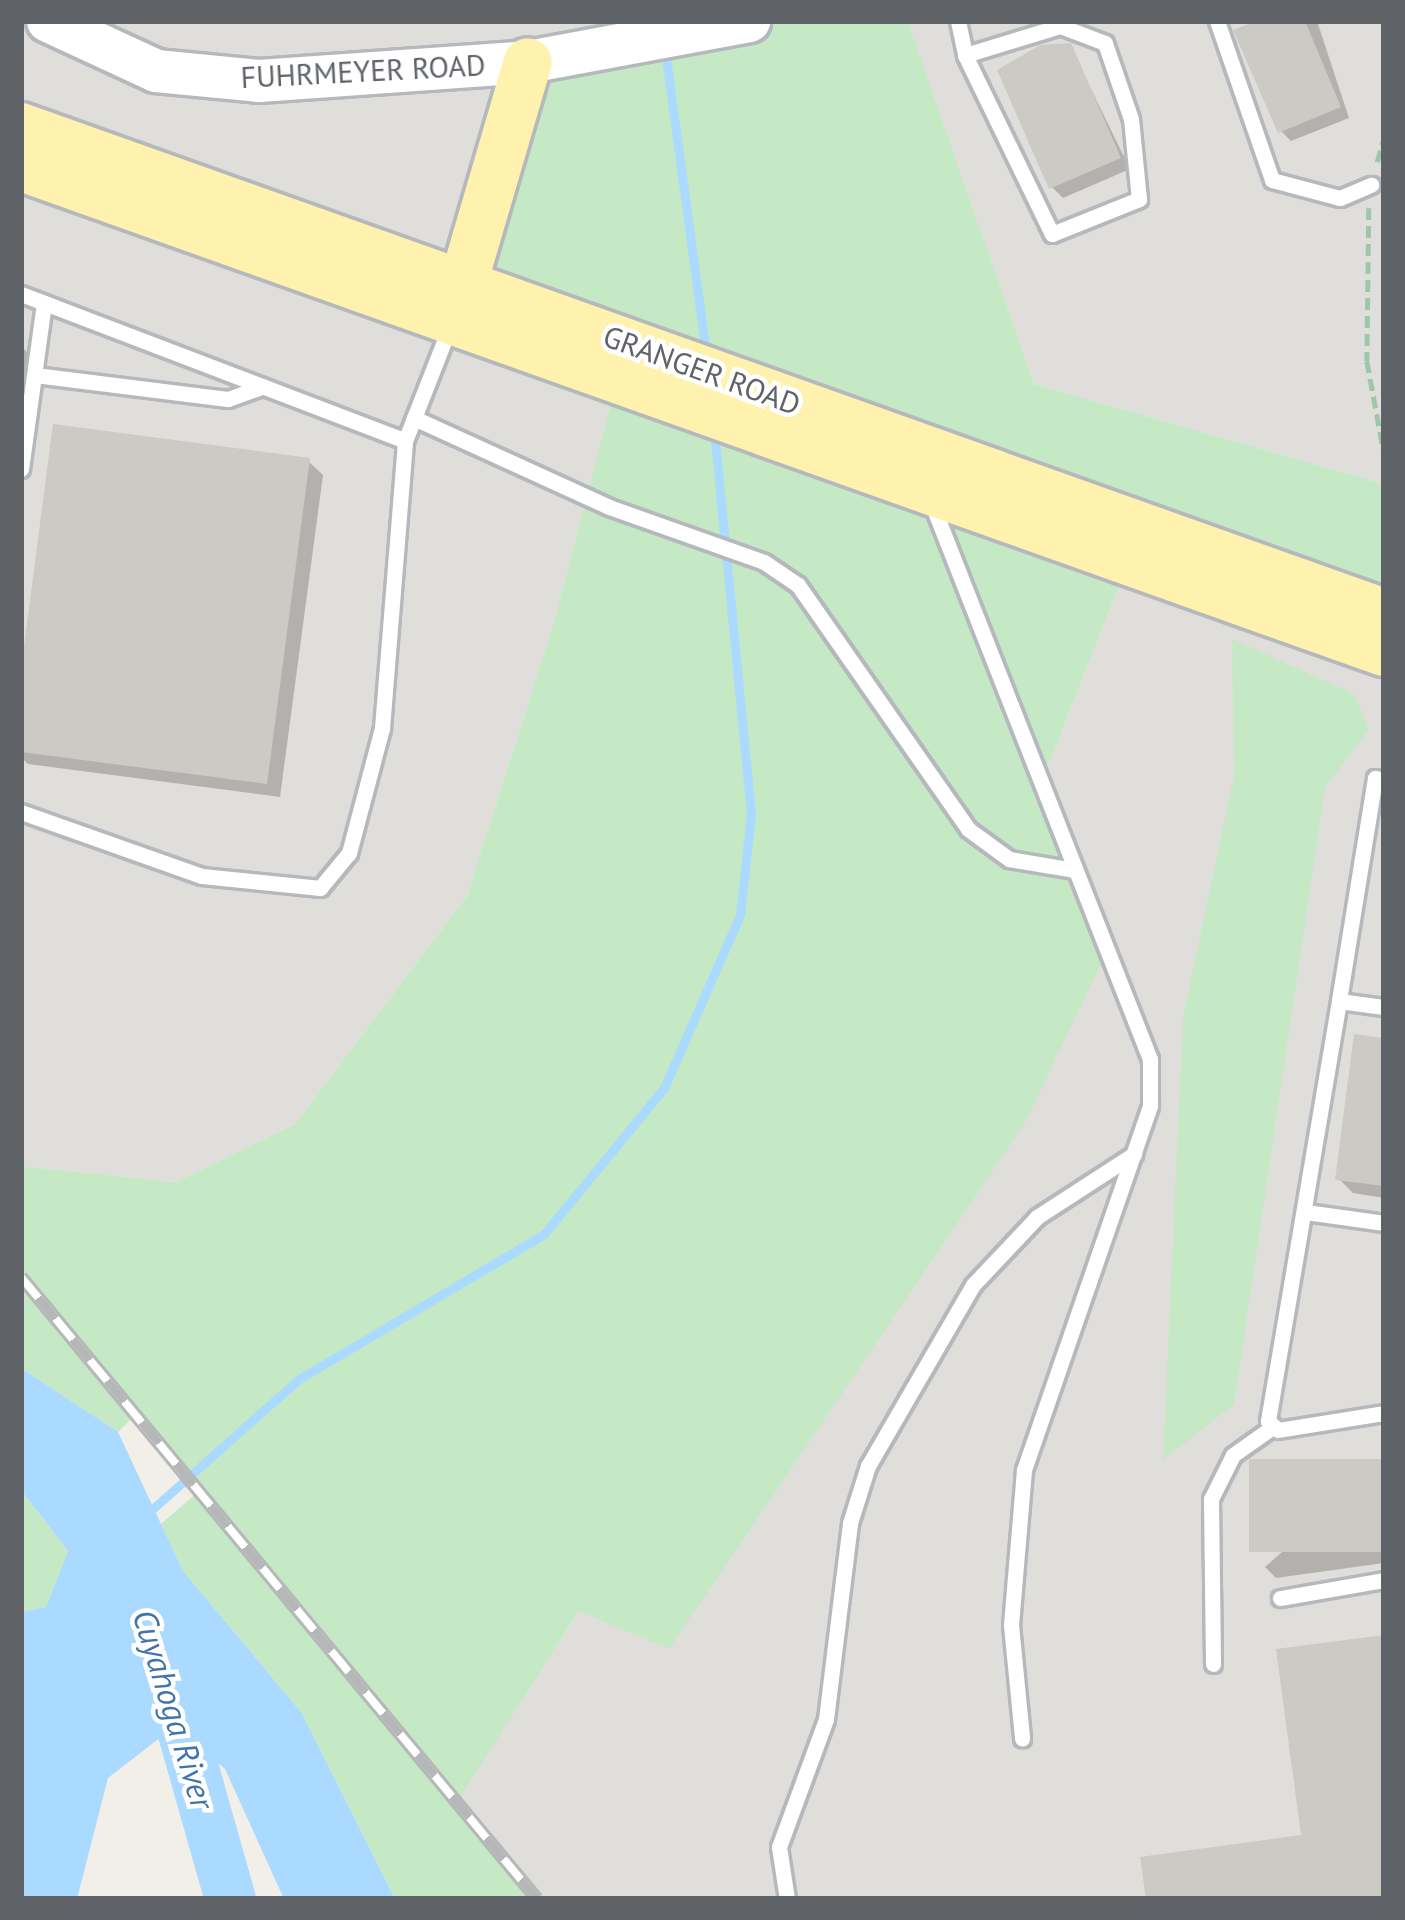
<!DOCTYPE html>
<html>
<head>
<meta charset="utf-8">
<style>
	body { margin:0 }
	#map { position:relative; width:1405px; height:1920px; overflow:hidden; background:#f1efe8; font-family:"PT Sans",sans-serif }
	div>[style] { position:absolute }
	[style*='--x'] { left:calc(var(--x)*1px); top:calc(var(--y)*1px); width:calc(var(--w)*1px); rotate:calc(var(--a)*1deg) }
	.industrial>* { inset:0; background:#e0deda }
	.green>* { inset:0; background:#c5e8c5 }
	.water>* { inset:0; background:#aadaff }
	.shadow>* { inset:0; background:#0003 }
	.stream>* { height:9px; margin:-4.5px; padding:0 4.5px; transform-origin:4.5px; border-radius:4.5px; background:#aadaff }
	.river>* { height:51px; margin:-25.5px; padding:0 25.5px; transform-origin:25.5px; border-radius:25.5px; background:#aadaff }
	.building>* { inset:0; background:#cccac5; transform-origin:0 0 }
	.path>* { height:4.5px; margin-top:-2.25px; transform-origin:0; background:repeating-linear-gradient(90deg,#9cc7a9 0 12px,transparent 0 18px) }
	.roads { filter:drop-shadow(3px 0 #b5b8bc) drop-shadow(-3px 0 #b5b8bc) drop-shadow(0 3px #b5b8bc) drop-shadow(0 -3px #b5b8bc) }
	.lane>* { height:15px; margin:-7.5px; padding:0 7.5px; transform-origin:7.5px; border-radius:7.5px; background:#fff }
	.secondary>* { height:42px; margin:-21px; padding:0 21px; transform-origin:21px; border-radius:21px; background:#fff }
	.primary>* { height:48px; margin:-24px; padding:0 24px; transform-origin:24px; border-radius:24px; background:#fff2af }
	.rail>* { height:14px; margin-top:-7px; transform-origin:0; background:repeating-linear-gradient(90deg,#fff 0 27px,#b6b7b8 0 54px); box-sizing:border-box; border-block:3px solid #b6b7b8 }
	span { translate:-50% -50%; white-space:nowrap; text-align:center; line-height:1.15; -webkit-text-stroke:9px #fff; paint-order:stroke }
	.street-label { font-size:30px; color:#5f6368 }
	.water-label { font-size:33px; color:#4174aa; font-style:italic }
	.frame { position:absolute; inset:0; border:24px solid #5f6368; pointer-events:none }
</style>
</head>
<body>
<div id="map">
	<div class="industrial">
		<div style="clip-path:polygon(21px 21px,607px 21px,617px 46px,617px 379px,554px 622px,467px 896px,295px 1124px,176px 1182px,21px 1166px)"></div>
		<div style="clip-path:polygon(908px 21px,1384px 21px,1384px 484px,1034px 384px)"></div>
		<div style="clip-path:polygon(1129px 561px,1384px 652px,1384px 1899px,537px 1899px,456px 1802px,580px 1610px,669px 1649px,1040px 786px)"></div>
	</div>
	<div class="green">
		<div style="clip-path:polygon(607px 21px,908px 21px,1034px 384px,1384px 484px,1384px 613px,1129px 561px,1040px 786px,1108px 949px,1025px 1123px,669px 1649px,579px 1611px,457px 1802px,537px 1899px,395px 1899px,301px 1712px,183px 1571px,161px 1524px,198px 1492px,134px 1416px,118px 1432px,21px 1368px,21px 1166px,176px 1182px,295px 1124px,467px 896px,554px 622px,617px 379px,465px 283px,528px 62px,616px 45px)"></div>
		<div style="clip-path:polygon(1232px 639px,1354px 694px,1369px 730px,1325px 787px,1234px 1404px,1163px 1460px,1183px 1018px,1234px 775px)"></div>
		<div style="clip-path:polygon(21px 1490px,68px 1551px,46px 1607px,21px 1612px)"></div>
	</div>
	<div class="water">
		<div style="clip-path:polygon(21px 1368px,118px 1432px,183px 1571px,301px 1712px,395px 1899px,284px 1899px,225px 1769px,196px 1745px,157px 1740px,108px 1778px,77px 1899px,21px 1899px,21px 1612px,46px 1607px,68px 1551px,21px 1490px)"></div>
	</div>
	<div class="shadow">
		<div style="clip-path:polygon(1264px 21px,1317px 21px,1349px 118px,1291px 141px,1281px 131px)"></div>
		<div style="clip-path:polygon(1070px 46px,1130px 169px,1063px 198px,1052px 187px)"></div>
		<div style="clip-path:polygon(21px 346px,35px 360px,21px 459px)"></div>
		<div style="clip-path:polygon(308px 461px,323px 475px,280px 797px,28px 764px,21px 757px,21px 693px)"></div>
		<div style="clip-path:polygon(1384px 1041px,1384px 1198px,1353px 1193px,1339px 1179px)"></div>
		<div style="clip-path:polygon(1384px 1462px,1384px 1563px,1276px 1578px,1265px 1567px)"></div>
	</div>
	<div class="stream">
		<div style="--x:665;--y:50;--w:307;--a:82.3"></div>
		<div style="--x:148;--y:1513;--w:202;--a:-41.6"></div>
		<div style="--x:299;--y:1379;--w:285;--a:-30.6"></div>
		<div style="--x:544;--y:1234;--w:189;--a:-50.6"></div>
		<div style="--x:664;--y:1088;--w:189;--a:-66.3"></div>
		<div style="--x:740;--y:915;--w:102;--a:-83.8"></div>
		<div style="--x:751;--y:814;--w:386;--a:-95.5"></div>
	</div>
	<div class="river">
		<div style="--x:168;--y:1680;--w:228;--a:74.2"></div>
	</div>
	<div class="building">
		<div style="clip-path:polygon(1256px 21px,1305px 21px,1341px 107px,1278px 133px,1233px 30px)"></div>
		<div style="clip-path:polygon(1071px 43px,1121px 158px,1049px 189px,997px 70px,1040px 45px)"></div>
		<div style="clip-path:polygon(53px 424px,310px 458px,267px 784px,21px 752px,21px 670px)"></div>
		<div style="clip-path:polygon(1354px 1034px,1384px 1038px,1384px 1186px,1335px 1180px)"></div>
		<div style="left:1384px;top:1459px;width:93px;height:135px;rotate:90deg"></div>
		<div style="clip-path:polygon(1384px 1635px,1384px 1899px,1146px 1899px,1140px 1857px,1301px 1835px,1276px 1649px)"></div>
	</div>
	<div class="path">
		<div style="--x:1377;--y:162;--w:25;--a:-74"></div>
		<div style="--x:1369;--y:208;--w:153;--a:90.7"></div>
		<div style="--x:1367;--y:361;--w:94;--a:79.5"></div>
	</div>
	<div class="roads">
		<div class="lane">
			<div style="--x:958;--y:21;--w:35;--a:78"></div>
			<div style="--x:965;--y:55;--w:199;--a:64.1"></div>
			<div style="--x:1052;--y:234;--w:94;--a:-21.9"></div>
			<div style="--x:1139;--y:199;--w:80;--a:-95.7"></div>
			<div style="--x:1131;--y:119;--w:80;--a:-108.9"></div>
			<div style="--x:1105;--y:43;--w:48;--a:-159.3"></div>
			<div style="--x:1060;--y:26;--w:99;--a:163"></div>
			<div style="--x:1217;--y:21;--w:168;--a:70.9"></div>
			<div style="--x:1272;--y:180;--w:70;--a:14.8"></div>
			<div style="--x:1340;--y:198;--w:34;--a:-23"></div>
			<div style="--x:21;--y:294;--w:411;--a:20.9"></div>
			<div style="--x:405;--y:441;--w:120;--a:-68.6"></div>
			<div style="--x:35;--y:375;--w:194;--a:7.1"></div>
			<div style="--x:228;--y:399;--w:37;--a:-20"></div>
			<div style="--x:414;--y:418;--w:214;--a:24.5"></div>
			<div style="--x:609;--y:507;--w:164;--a:19.5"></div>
			<div style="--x:764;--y:562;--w:41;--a:34.1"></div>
			<div style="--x:798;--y:585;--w:297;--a:55.1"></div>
			<div style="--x:968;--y:829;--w:51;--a:36.2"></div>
			<div style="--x:1009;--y:859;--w:67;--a:9.5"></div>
			<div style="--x:21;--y:469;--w:168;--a:-82.1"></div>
			<div style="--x:932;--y:504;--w:596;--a:68.56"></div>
			<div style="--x:1150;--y:1059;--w:47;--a:90"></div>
			<div style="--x:1150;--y:1106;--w:385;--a:109.1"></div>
			<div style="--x:1024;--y:1470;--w:156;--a:94.8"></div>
			<div style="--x:1011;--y:1625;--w:114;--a:84.4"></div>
			<div style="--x:1384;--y:780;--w:9;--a:-167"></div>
			<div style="--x:1375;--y:778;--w:226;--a:99.2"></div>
			<div style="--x:1339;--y:1001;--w:45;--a:7.6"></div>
			<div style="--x:21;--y:812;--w:192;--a:19.5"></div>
			<div style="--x:202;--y:876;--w:119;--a:5.8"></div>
			<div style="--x:320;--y:888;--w:45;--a:-50.4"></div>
			<div style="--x:349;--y:853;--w:129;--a:-75.2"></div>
			<div style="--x:382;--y:728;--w:288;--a:-85.4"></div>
			<div style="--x:1339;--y:1001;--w:426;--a:99.6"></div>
			<div style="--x:1268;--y:1421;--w:13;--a:42"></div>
			<div style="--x:1278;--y:1430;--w:107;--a:-9.1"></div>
			<div style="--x:1306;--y:1212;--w:79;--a:8"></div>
			<div style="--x:1280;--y:1598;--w:106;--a:-9.8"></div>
			<div style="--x:1213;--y:1664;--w:165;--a:-90.7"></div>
			<div style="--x:1211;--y:1499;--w:49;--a:-63.4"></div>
			<div style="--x:1233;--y:1455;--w:47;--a:-35.4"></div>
			<div style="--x:787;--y:1899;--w:53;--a:-98.7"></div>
			<div style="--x:779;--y:1847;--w:136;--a:-69.8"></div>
			<div style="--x:826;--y:1719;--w:197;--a:-83"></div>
			<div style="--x:850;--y:1523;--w:60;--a:-72.5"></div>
			<div style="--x:868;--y:1466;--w:209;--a:-59.9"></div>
			<div style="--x:973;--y:1285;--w:93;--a:-46.7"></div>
			<div style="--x:1037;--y:1217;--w:116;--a:-33"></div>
		</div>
		<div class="secondary">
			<div style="--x:48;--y:21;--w:119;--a:24.8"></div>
			<div style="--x:156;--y:71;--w:103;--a:5.5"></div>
			<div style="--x:259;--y:81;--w:270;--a:-4"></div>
			<div style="--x:528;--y:62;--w:225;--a:-10.5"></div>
		</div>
		<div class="primary">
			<div style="--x:21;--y:127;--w:1447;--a:19.62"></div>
			<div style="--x:21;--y:167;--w:1447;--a:19.59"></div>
			<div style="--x:455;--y:311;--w:259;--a:-73.7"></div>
		</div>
	</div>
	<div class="rail">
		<div style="--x:21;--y:1277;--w:808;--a:50.32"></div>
	</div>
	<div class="street-label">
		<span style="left:363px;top:71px;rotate:-3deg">FUHRMEYER ROAD</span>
		<span style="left:702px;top:370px;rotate:20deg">GRANGER ROAD</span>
	</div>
	<div class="water-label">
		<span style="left:174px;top:1709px;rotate:73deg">Cuyahoga River</span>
	</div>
	<div class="frame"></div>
</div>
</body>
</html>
